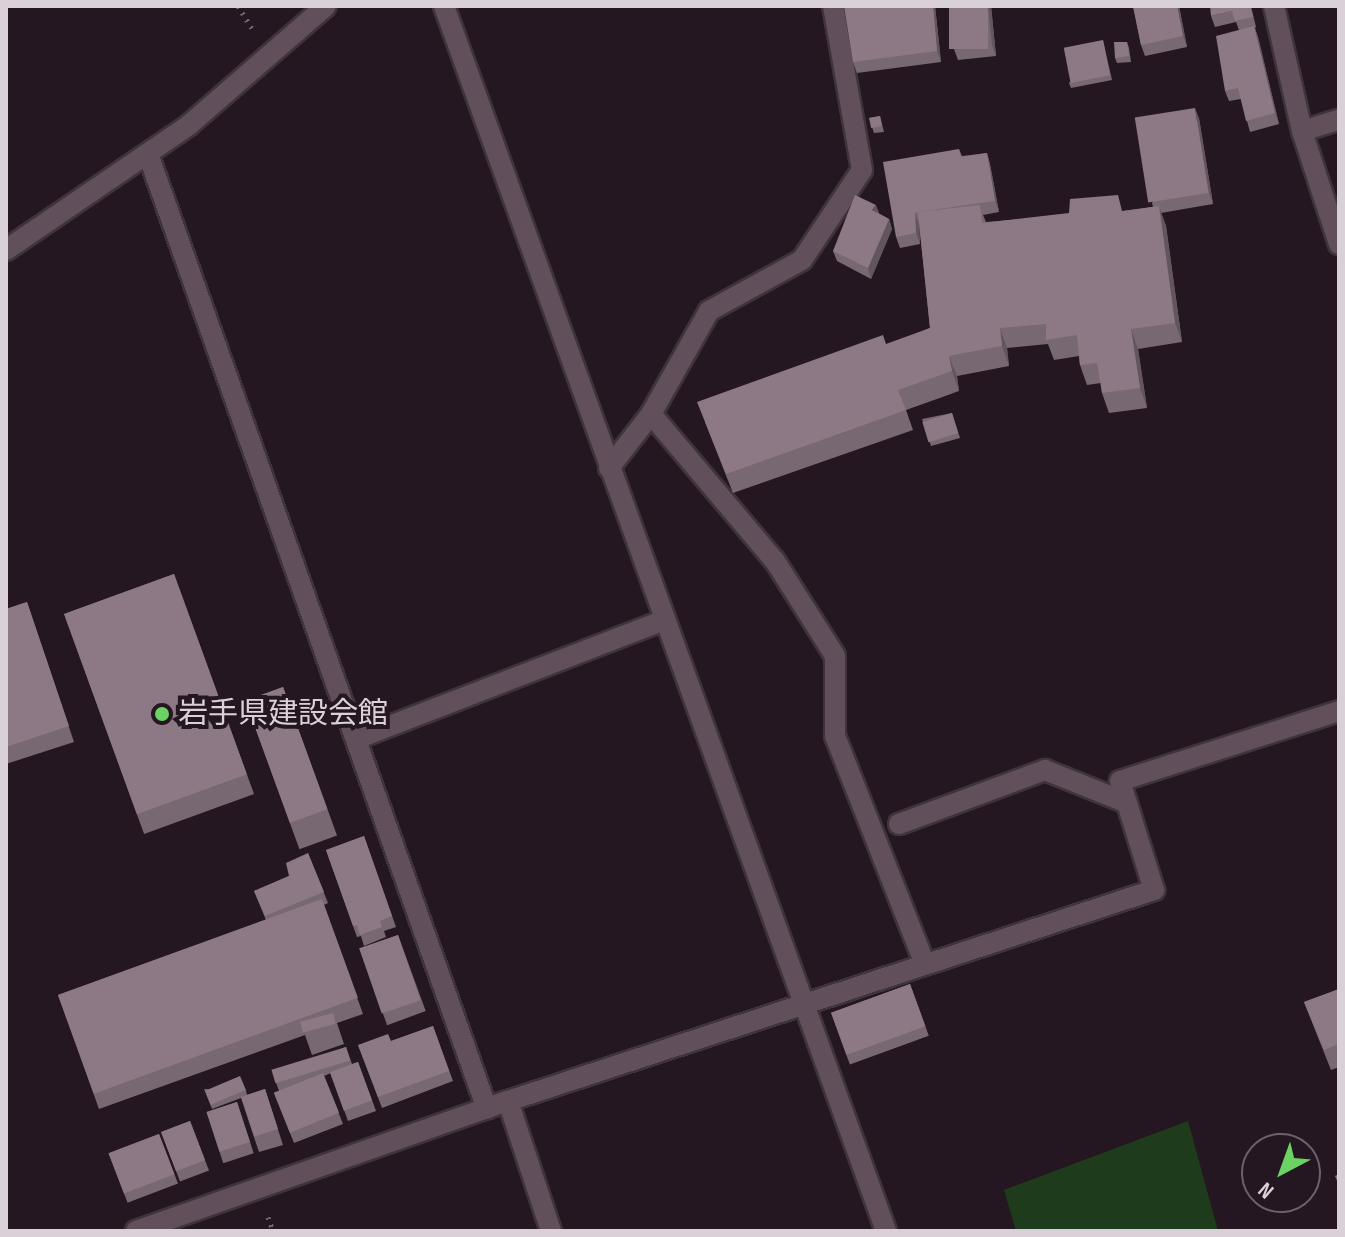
<!DOCTYPE html>
<html>
<head>
<meta charset="utf-8">
<style>
	body { margin:0 }
	#map { position:relative; width:1345px; height:1237px; overflow:hidden; background:#251721; font-family:"Sofia Sans Condensed","Noto Sans JP",sans-serif }
	div>[style] { position:absolute }
	[style*='--x'] { left:calc(var(--x)*1px); top:calc(var(--y)*1px); width:calc(var(--w)*1px); rotate:calc(var(--a)*1deg) }
	.green>* { inset:0; background:#1e3c1b }
	.path>* { height:5px; margin-top:-2.5px; transform-origin:0; background:repeating-linear-gradient(90deg,#71656e 0 2px,transparent 0 8px) }
	.roads { filter:drop-shadow(2px 0 #3f343b) drop-shadow(-2px 0 #3f343b) drop-shadow(0 2px #3f343b) drop-shadow(0 -2px #3f343b) }
	.minor>* { height:20px; margin:-10px; padding:0 10px; transform-origin:10px; border-radius:10px; background:#614f5b }
	.wall>* { inset:0; background:#786872; transform-origin:0 0 }
	.shaded-wall>* { inset:0; background:#62555d }
	.building>* { inset:0; background:#8c7985; transform-origin:0 0 }
	.dots>* { width:22px; height:22px; translate:-50% -50%; box-sizing:border-box; border:4px solid #251721; border-radius:50% }
	span { translate:-50% -50%; white-space:nowrap; text-align:center; line-height:1.15; -webkit-text-stroke:8px #251721; paint-order:stroke }
	.poi-label { font-size:30px; color:#dad0d7 }
	.left { translate:0 -50%; text-align:left }
	.frame { position:absolute; inset:0; border:8px solid #dad0d7; pointer-events:none }
	.north { position:absolute; left:1241px; top:1133px; width:80px; height:80px; box-sizing:border-box; background:#251721; border:2px solid #6d616a; border-radius:50%; rotate:221deg; font-size:22px; font-weight:700; line-height:32px; text-align:center; color:#dad0d7 }
	.north::after { content:''; display:block; margin:auto; width:28px; height:36px; background:#6ad363; clip-path:polygon(50% 0,100% 100%,50% 72%,0 100%) }
</style>
</head>
<body>
<div id="map">
	<div class="green">
		<div style="clip-path:polygon(1188px 1121px,1218px 1231px,1016px 1231px,1004px 1190px)"></div>
	</div>
	<div class="path">
		<div style="--x:238;--y:6;--w:26;--a:58"></div>
		<div style="--x:268;--y:1217;--w:15;--a:70"></div>
	</div>
	<div class="roads">
		<div class="minor">
			<div style="--x:444;--y:6;--w:1302;--a:70.16"></div>
			<div style="--x:1274;--y:6;--w:128;--a:77.4"></div>
			<div style="--x:1302;--y:131;--w:119;--a:71.9"></div>
			<div style="--x:1302;--y:131;--w:39;--a:-17"></div>
			<div style="--x:148;--y:154;--w:1013;--a:70.46"></div>
			<div style="--x:6;--y:250;--w:222;--a:-34.3"></div>
			<div style="--x:189;--y:125;--w:181;--a:-41"></div>
			<div style="--x:651;--y:414;--w:192;--a:49.9"></div>
			<div style="--x:775;--y:561;--w:112;--a:57.7"></div>
			<div style="--x:835;--y:656;--w:80;--a:90"></div>
			<div style="--x:835;--y:736;--w:246;--a:68.5"></div>
			<div style="--x:609;--y:468;--w:68;--a:-52.1"></div>
			<div style="--x:651;--y:414;--w:118;--a:-60.6"></div>
			<div style="--x:709;--y:311;--w:106;--a:-28.7"></div>
			<div style="--x:802;--y:260;--w:108;--a:-56.3"></div>
			<div style="--x:862;--y:170;--w:167;--a:-100"></div>
			<div style="--x:356;--y:739;--w:331;--a:-21.1"></div>
			<div style="--x:899;--y:824;--w:156;--a:-20.3"></div>
			<div style="--x:1045;--y:770;--w:88;--a:21.9"></div>
			<div style="--x:508;--y:1101;--w:137;--a:71.7"></div>
			<div style="--x:136;--y:1231;--w:394;--a:-19.3"></div>
			<div style="--x:508;--y:1101;--w:680;--a:-18.09"></div>
			<div style="--x:1154;--y:890;--w:114;--a:-107.3"></div>
			<div style="--x:1120;--y:781;--w:230;--a:-17.7"></div>
		</div>
	</div>
	<div class="wall">
		<div style="clip-path:polygon(935px 6px,941px 62px,857px 73px,853px 62px)"></div>
		<div style="clip-path:polygon(949px 6px,991px 6px,996px 56px,958px 60px,954px 49px)"></div>
		<div style="clip-path:polygon(1133px 6px,1179px 6px,1187px 47px,1145px 56px,1141px 45px)"></div>
		<div style="clip-path:polygon(1251px 6px,1256px 27px,1255px 28px,1258px 37px,1279px 124px,1250px 132px,1241px 99px,1229px 101px,1225px 91px,1239px 30px,1236px 22px,1215px 27px,1211px 16px)"></div>
		<div style="clip-path:polygon(1103px 40px,1112px 80px,1071px 88px,1069px 83px)"></div>
		<div style="clip-path:polygon(1127px 42px,1129px 48px,1131px 62px,1117px 63px,1115px 58px)"></div>
		<div style="clip-path:polygon(880px 116px,884px 132px,874px 133px,869px 118px)"></div>
		<div style="clip-path:polygon(1199px 118px,1213px 204px,1161px 213px,1166px 226px,1182px 342px,1138px 349px,1147px 408px,1109px 413px,1102px 393px,1101px 383px,1087px 385px,1080px 365px,1079px 356px,1054px 360px,1048px 344px,1007px 348px,1009px 366px,957px 376px,959px 391px,906px 410px,913px 430px,733px 493px,705px 422px,930px 328px,919px 224px,920px 244px,900px 248px,896px 237px,959px 149px,962px 156px,987px 153px,990px 164px,999px 212px,983px 215px,986px 222px,1124px 211px,1153px 207px,1152px 203px)"></div>
		<div style="clip-path:polygon(880px 214px,889px 219px,892px 229px,871px 279px,837px 261px,833px 251px)"></div>
		<div style="clip-path:polygon(952px 413px,960px 438px,931px 446px,922px 419px)"></div>
		<div style="left:174px;top:574px;width:234px;height:117px;rotate:70deg"></div>
		<div style="clip-path:polygon(27px 602px,74px 742px,6px 764px,6px 609px)"></div>
		<div style="left:283px;top:687px;width:158px;height:40px;rotate:70deg"></div>
		<div style="clip-path:polygon(364px 836px,396px 927px,384px 931px,386px 937px,364px 946px,361px 936px,357px 937px,326px 850px)"></div>
		<div style="clip-path:polygon(308px 853px,328px 903px,324px 905px,363px 1014px,337px 1023px,344px 1044px,312px 1055px,305px 1035px,99px 1109px,58px 995px,266px 920px,254px 891px,289px 876px)"></div>
		<div style="left:398px;top:935px;width:81px;height:41px;rotate:70deg"></div>
		<div style="left:910px;top:984px;width:55px;height:84px;rotate:70deg"></div>
		<div style="clip-path:polygon(1339px 989px,1339px 1067px,1331px 1070px,1304px 1002px)"></div>
		<div style="clip-path:polygon(433px 1026px,453px 1081px,382px 1108px,358px 1045px,391px 1041px)"></div>
		<div style="clip-path:polygon(346px 1047px,352px 1064px,358px 1062px,376px 1111px,348px 1121px,331px 1073px,324px 1076px,343px 1124px,294px 1143px,274px 1093px,279px 1091px,273px 1074px)"></div>
		<div style="clip-path:polygon(204px 1089px,246px 1090px,247px 1095px,265px 1089px,283px 1145px,259px 1152px,241px 1098px,212px 1109px)"></div>
		<div style="left:237px;top:1102px;width:54px;height:32px;rotate:72deg"></div>
		<div style="left:190px;top:1121px;width:53px;height:31px;rotate:69deg"></div>
		<div style="left:159px;top:1134px;width:53px;height:54px;rotate:69deg"></div>
	</div>
	<div class="shaded-wall">
		<div style="clip-path:polygon(933px 6px,935px 6px,941px 62px,937px 51px)"></div>
		<div style="clip-path:polygon(988px 6px,991px 6px,996px 56px,992px 45px)"></div>
		<div style="clip-path:polygon(1177px 6px,1179px 6px,1187px 47px,1183px 36px)"></div>
		<div style="clip-path:polygon(1254px 26px,1258px 37px,1279px 124px,1275px 113px)"></div>
		<div style="clip-path:polygon(1195px 108px,1199px 118px,1213px 204px,1209px 193px)"></div>
		<div style="clip-path:polygon(987px 153px,990px 164px,999px 212px,995px 201px)"></div>
		<div style="clip-path:polygon(876px 205px,880px 215px,872px 210px)"></div>
		<div style="clip-path:polygon(1159px 206px,1166px 226px,1182px 342px,1175px 323px)"></div>
		<div style="clip-path:polygon(915px 213px,919px 224px,920px 244px,916px 233px)"></div>
		<div style="clip-path:polygon(889px 219px,892px 229px,871px 279px,868px 268px)"></div>
		<div style="clip-path:polygon(1000px 328px,1007px 348px,1009px 366px,1002px 346px)"></div>
		<div style="clip-path:polygon(1131px 329px,1138px 349px,1147px 408px,1140px 388px)"></div>
		<div style="clip-path:polygon(949px 356px,957px 376px,959px 391px,952px 371px)"></div>
	</div>
	<div class="building">
		<div style="clip-path:polygon(844px 6px,933px 6px,937px 51px,853px 62px)"></div>
		<div style="left:949px;top:6px;width:39px;height:43px"></div>
		<div style="clip-path:polygon(1133px 6px,1177px 6px,1183px 36px,1141px 45px)"></div>
		<div style="clip-path:polygon(1210px 6px,1250px 6px,1253px 17px,1235px 21px,1232px 11px,1211px 16px)"></div>
		<div style="clip-path:polygon(1254px 26px,1275px 113px,1246px 121px,1238px 88px,1225px 91px,1216px 36px)"></div>
		<div style="left:1103px;top:40px;width:36px;height:40px;rotate:79deg"></div>
		<div style="clip-path:polygon(1114px 42px,1127px 42px,1129px 56px,1115px 58px)"></div>
		<div style="left:1195px;top:108px;width:86px;height:61px;rotate:81deg"></div>
		<div style="left:880px;top:116px;width:10px;height:11px;rotate:79deg"></div>
		<div style="clip-path:polygon(959px 149px,961px 157px,987px 153px,995px 201px,918px 212px,915px 213px,916px 233px,896px 237px,883px 162px)"></div>
		<div style="clip-path:polygon(855px 195px,876px 205px,872px 210px,889px 219px,868px 268px,833px 251px)"></div>
		<div style="clip-path:polygon(1118px 195px,1122px 211px,1159px 206px,1175px 323px,1131px 329px,1140px 388px,1102px 393px,1097px 363px,1080px 365px,1077px 335px,1046px 340px,1046px 324px,1000px 328px,1002px 346px,949px 356px,952px 371px,898px 390px,906px 410px,726px 474px,697px 402px,883px 335px,886px 344px,930px 328px,918px 212px,980px 205px,982px 223px,1069px 213px,1070px 199px)"></div>
		<div style="left:952px;top:413px;width:21px;height:31px;rotate:73deg"></div>
		<div style="left:174px;top:574px;width:213px;height:117px;rotate:70deg"></div>
		<div style="clip-path:polygon(27px 602px,69px 726px,6px 747px,6px 609px)"></div>
		<div style="left:283px;top:687px;width:130px;height:40px;rotate:70deg"></div>
		<div style="clip-path:polygon(364px 836px,392px 916px,380px 921px,382px 927px,360px 935px,357px 925px,353px 926px,326px 850px)"></div>
		<div style="clip-path:polygon(308px 853px,324px 892px,265px 916px,254px 891px,289px 876px,286px 863px)"></div>
		<div style="left:322px;top:899px;width:105px;height:281px;rotate:70deg"></div>
		<div style="left:398px;top:935px;width:69px;height:41px;rotate:71deg"></div>
		<div style="left:910px;top:984px;width:45px;height:84px;rotate:70deg"></div>
		<div style="clip-path:polygon(1339px 989px,1339px 1044px,1324px 1050px,1304px 1002px)"></div>
		<div style="left:333px;top:1013px;width:11px;height:34px;rotate:75deg"></div>
		<div style="clip-path:polygon(433px 1026px,449px 1071px,378px 1097px,358px 1045px,388px 1034px,391px 1041px)"></div>
		<div style="left:346px;top:1047px;width:14px;height:78px;rotate:73deg"></div>
		<div style="left:358px;top:1062px;width:41px;height:30px;rotate:70deg"></div>
		<div style="left:323px;top:1073px;width:43px;height:53px;rotate:68deg"></div>
		<div style="left:240px;top:1076px;width:15px;height:38px;rotate:67deg"></div>
		<div style="left:265px;top:1089px;width:42px;height:25px;rotate:72deg"></div>
		<div style="left:237px;top:1102px;width:42px;height:32px;rotate:72deg"></div>
		<div style="left:190px;top:1121px;width:42px;height:31px;rotate:69deg"></div>
		<div style="left:159px;top:1134px;width:43px;height:54px;rotate:69deg"></div>
		<div style="clip-path:polygon(1339px 1174px,1339px 1185px,1335px 1176px)"></div>
	</div>
	<div class="dots">
		<div style="left:162px;top:714px;background:#6ad363"></div>
	</div>
	<div class="poi-label">
		<span class="left" style="left:178px;top:714px">岩手県建設会館</span>
	</div>
	<div class="frame"></div>
	<div class="north">N</div>
</div>
</body>
</html>
